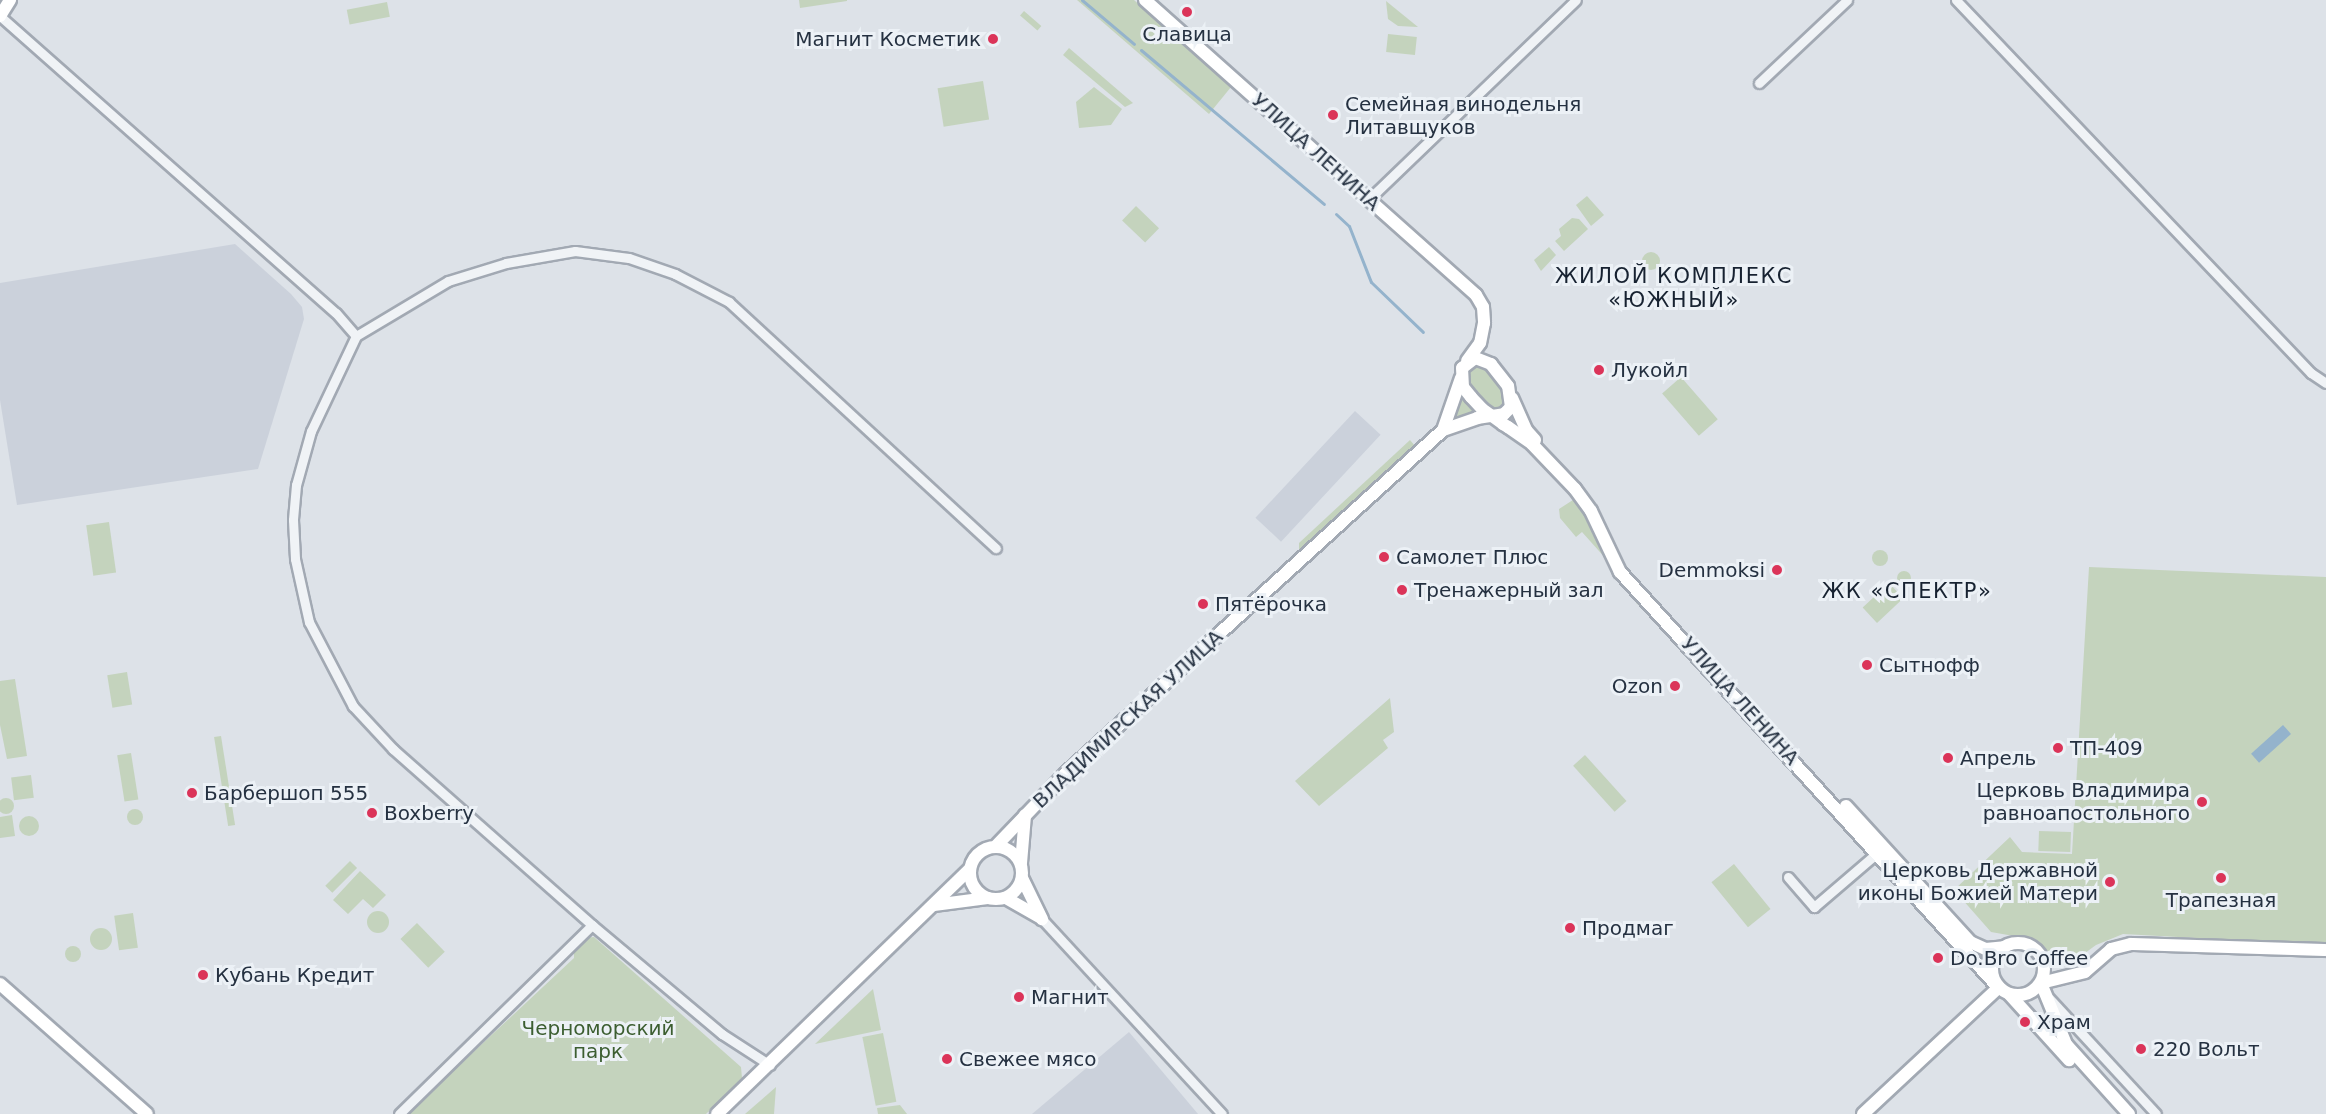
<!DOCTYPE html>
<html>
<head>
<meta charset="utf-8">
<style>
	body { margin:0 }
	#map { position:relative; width:2326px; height:1114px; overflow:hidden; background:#dde2e8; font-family:"DejaVu Sans",sans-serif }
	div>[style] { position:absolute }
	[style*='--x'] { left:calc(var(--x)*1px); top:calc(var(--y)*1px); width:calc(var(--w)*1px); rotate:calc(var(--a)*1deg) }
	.built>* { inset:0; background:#cbd1db; transform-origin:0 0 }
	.green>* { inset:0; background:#c4d3bd; transform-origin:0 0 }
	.round { border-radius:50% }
	.water>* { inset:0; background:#94b3cc; transform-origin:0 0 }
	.stream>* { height:3px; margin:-1.5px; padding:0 1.5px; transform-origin:1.5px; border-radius:1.5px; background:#94b3cc }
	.roads { filter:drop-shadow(2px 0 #a2a9b3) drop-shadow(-2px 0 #a2a9b3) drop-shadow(0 2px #a2a9b3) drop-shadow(0 -2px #a2a9b3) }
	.street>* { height:9px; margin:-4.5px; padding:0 4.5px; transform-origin:4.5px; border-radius:4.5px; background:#f0f3f6 }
	.secondary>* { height:12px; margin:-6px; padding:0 6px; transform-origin:6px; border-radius:6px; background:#fff }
	.secondary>.ring { margin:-6px; padding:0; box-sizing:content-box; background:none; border:12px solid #fff; border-radius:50% }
	.dots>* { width:16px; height:16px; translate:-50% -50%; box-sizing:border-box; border:3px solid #ecf1f6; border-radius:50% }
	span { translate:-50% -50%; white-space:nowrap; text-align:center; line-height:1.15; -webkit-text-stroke:6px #ecf1f6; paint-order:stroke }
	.poi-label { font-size:20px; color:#253141 }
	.right { translate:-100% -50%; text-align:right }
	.left { translate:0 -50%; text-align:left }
	.street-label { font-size:20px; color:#253141 }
	.park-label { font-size:20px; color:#3c5e31 }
	.neighbourhood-label { font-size:21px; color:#172231; letter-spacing:1.5px }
</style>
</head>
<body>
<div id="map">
	<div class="built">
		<div style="clip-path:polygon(235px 244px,291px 294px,302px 307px,304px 319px,258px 469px,17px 505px,0 400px,0 283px)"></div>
		<div style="left:1355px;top:411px;width:35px;height:146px;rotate:43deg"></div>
		<div style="clip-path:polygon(1129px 1032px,1198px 1114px,1032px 1114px)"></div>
	</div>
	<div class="green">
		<div style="clip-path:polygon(799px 0,847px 0,847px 1px,800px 8px)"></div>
		<div style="clip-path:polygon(1077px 0,1134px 0,1231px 87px,1209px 114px)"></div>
		<div style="clip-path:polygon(1386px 1px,1418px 27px,1398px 26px,1388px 19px)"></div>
		<div style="left:387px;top:2px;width:15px;height:41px;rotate:79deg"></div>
		<div style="left:1024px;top:11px;width:23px;height:6px;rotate:41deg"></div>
		<div style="left:1388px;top:34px;width:29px;height:18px;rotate:6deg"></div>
		<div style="clip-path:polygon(1069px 48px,1133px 103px,1125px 107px,1063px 55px)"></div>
		<div style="left:983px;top:81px;width:39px;height:46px;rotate:81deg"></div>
		<div style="clip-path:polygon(1094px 87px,1122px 109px,1111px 125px,1079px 128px,1076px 102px)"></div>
		<div style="clip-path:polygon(1587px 196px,1604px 215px,1591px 226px,1576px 205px)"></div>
		<div style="left:1136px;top:206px;width:32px;height:20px;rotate:44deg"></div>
		<div style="clip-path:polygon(1572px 218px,1579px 219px,1588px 229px,1564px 251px,1555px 241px,1561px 236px,1559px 229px)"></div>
		<div style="clip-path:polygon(1549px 247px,1556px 255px,1541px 271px,1534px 260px)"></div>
		<div class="round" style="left:1642px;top:252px;width:18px;height:18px"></div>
		<div style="clip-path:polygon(1471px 364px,1484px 364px,1506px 392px,1509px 400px,1503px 409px,1492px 409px,1469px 383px,1466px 371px)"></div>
		<div style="left:1681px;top:377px;width:56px;height:25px;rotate:49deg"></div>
		<div style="clip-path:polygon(1461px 389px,1480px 414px,1455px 419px)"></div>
		<div style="clip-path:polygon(1410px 440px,1415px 446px,1305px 549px,1299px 550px,1299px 543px)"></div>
		<div style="clip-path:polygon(1576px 498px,1655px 619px,1636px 603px,1641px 598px,1582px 532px,1576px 537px,1560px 518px,1559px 509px)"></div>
		<div style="left:109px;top:522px;width:51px;height:23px;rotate:82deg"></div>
		<div class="round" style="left:1872px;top:550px;width:16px;height:16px"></div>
		<div style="clip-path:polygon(2089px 567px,2326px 577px,2326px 945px,2123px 934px,2096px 945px,2070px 964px,2057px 965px,2025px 938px,1991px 932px,1954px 890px,2010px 837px,2022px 852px,2072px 854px)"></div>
		<div class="round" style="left:1897px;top:571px;width:14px;height:14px"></div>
		<div style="left:1889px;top:583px;width:21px;height:36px;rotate:47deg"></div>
		<div style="left:127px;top:672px;width:33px;height:20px;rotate:81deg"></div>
		<div style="clip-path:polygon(15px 679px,27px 756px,7px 759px,0 725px,0 681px)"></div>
		<div style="clip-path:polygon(1390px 698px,1394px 732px,1383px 740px,1388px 748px,1319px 806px,1295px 781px)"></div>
		<div style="left:221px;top:736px;width:90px;height:7px;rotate:81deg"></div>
		<div style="left:131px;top:753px;width:47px;height:14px;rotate:81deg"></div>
		<div style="left:1585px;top:755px;width:62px;height:16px;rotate:48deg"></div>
		<div style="left:31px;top:775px;width:23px;height:20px;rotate:83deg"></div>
		<div class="round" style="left:-2px;top:798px;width:16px;height:16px"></div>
		<div class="round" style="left:127px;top:809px;width:16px;height:16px"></div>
		<div style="clip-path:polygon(12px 815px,15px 836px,0 838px,0 817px)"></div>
		<div class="round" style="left:19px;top:816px;width:20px;height:20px"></div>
		<div style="left:2039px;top:831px;width:32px;height:20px;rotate:2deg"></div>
		<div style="left:350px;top:861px;width:10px;height:35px;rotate:45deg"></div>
		<div style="left:1734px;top:864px;width:58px;height:29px;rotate:51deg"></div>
		<div style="clip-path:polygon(360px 871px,386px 895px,373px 908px,363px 899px,348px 914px,333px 900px)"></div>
		<div class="round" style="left:367px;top:911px;width:22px;height:22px"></div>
		<div style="left:133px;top:913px;width:35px;height:19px;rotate:82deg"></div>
		<div style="left:417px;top:923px;width:40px;height:23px;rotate:46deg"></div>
		<div class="round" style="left:90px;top:928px;width:22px;height:22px"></div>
		<div style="clip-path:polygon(594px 937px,741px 1067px,742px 1078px,706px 1114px,407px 1114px,574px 958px,574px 949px,584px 938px)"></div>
		<div class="round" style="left:65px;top:946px;width:16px;height:16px"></div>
		<div style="clip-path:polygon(873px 989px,881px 1030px,815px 1044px)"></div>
		<div style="left:883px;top:1033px;width:70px;height:21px;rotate:79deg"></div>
		<div style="clip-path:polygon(776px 1087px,774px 1114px,745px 1114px)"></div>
		<div style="clip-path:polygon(900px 1105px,907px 1114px,878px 1114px,877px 1108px)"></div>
	</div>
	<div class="water">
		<div style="left:2283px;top:725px;width:12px;height:43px;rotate:48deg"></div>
	</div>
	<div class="stream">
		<div style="--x:1082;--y:0;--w:68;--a:40.2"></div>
		<div style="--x:1141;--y:50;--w:239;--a:40.1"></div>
		<div style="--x:1336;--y:214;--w:18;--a:43"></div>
		<div style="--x:1349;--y:226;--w:60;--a:68.6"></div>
		<div style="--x:1371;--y:282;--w:72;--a:43.9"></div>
	</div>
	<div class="roads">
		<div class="street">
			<div style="--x:1956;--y:0;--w:515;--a:46.42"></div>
			<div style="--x:2311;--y:373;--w:18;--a:34"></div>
			<div style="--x:0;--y:16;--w:448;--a:41.5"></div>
			<div style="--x:336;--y:313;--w:30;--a:49"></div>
			<div style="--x:356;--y:336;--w:105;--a:115.3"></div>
			<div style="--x:311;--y:431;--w:56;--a:105.5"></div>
			<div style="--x:296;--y:485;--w:35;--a:95"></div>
			<div style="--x:293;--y:520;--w:39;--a:87"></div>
			<div style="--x:295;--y:559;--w:65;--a:77.5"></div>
			<div style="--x:309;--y:622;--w:95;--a:62.4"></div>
			<div style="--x:353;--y:706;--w:59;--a:47.1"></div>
			<div style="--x:393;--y:749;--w:266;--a:41.5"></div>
			<div style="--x:592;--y:925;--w:170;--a:40"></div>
			<div style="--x:722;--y:1034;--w:57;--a:32.9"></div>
			<div style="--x:1759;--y:83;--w:121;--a:-43.3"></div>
			<div style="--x:1369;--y:199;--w:287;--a:-43.9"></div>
			<div style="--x:356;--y:336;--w:107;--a:-30.9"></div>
			<div style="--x:448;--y:281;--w:61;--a:-17.2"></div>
			<div style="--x:506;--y:263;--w:70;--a:-9.9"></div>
			<div style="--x:575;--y:251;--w:54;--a:7.4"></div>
			<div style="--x:629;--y:258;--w:49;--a:19.2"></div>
			<div style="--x:675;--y:274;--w:61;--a:27.4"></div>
			<div style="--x:729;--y:302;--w:363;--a:42.7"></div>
			<div style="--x:1788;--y:877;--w:40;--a:49"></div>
			<div style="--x:1814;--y:907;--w:83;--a:-40.6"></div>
			<div style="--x:1042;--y:919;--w:265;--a:47.3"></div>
			<div style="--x:2050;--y:999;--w:156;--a:47.3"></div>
			<div style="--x:399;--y:1114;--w:270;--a:-44.4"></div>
		</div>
		<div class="secondary">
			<div style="--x:1145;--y:0;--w:443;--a:41.7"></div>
			<div style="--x:1476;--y:295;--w:14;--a:60"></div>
			<div style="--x:1483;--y:307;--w:16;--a:86"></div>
			<div style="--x:1484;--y:323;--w:20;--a:101"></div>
			<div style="--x:1480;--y:343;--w:22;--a:126"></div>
			<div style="--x:0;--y:16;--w:19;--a:-58"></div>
			<div style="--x:1512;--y:398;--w:36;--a:66"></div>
			<div style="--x:1527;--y:431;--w:12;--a:48"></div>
			<div style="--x:1443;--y:430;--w:55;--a:-70.9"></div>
			<div style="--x:1846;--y:806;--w:184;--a:47.6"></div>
			<div style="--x:1970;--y:942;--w:17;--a:24"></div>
			<div style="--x:1986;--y:949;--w:18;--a:-6"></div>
			<div style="--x:996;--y:846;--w:100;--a:-46.2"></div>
			<div style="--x:1065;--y:774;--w:511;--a:-42.3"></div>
			<div style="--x:1443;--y:430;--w:36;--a:-19"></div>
			<div style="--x:1477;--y:418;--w:15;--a:-8"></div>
			<div style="--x:1492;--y:416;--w:12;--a:-9"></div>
			<div style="--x:1504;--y:414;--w:10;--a:-45"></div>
			<div style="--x:1511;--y:407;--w:21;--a:-98"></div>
			<div style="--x:1508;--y:386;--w:28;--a:-128"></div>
			<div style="--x:1491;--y:364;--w:17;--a:-159"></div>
			<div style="--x:1475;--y:358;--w:16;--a:142"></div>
			<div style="--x:1462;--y:368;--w:19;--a:87"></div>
			<div style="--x:1463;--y:387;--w:13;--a:51"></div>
			<div style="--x:1471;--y:397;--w:16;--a:47"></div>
			<div style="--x:1482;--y:409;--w:12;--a:35"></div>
			<div style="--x:1492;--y:416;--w:14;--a:36"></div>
			<div style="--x:1503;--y:424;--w:6;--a:31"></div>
			<div style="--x:1508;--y:427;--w:29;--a:35"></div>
			<div style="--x:1532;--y:444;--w:62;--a:46.3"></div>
			<div style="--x:1575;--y:489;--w:27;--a:54"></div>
			<div style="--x:1591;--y:511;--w:68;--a:64.6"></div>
			<div style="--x:1620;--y:572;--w:559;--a:47.68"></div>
			<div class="ring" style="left:970px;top:847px;width:40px;height:40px"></div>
			<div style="--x:1021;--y:863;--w:48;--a:-85.2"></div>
			<div style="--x:1022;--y:878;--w:46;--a:64"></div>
			<div style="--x:1006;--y:898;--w:40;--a:29.7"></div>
			<div style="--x:934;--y:905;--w:54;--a:-7.4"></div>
			<div class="ring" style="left:1992px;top:943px;width:40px;height:40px"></div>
			<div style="--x:0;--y:984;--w:196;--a:41.5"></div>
			<div style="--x:2010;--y:995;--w:88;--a:47.8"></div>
			<div style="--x:717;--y:1114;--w:352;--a:-44.1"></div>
			<div style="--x:1863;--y:1114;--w:186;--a:-43"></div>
			<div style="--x:2129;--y:1114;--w:94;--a:-132"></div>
			<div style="--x:2066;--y:1044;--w:66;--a:-112.3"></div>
			<div style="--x:2041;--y:983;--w:45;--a:-14"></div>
			<div style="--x:2085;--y:972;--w:35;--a:-41"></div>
			<div style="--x:2111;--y:949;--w:21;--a:-14"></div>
			<div style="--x:2131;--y:944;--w:195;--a:1.8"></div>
		</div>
	</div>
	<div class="dots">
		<div style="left:1187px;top:12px;background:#db3459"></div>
		<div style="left:993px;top:39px;background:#db3459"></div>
		<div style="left:1333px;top:115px;background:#db3459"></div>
		<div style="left:1599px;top:370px;background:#db3459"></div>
		<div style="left:1384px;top:557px;background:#db3459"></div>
		<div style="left:1777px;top:570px;background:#db3459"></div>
		<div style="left:1402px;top:590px;background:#db3459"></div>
		<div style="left:1203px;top:604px;background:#db3459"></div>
		<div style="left:1867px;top:665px;background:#db3459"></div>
		<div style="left:1675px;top:686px;background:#db3459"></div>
		<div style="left:2058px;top:748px;background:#db3459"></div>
		<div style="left:1948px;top:758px;background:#db3459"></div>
		<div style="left:192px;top:793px;background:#db3459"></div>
		<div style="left:2202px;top:802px;background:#db3459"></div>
		<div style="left:372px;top:813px;background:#db3459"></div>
		<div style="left:2221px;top:878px;background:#db3459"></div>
		<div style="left:2110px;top:882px;background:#db3459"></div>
		<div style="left:1570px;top:928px;background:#db3459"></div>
		<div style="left:1938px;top:958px;background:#db3459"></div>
		<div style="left:203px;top:975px;background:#db3459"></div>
		<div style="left:1019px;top:997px;background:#db3459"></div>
		<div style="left:2025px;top:1022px;background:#db3459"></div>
		<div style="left:2141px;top:1049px;background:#db3459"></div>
		<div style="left:947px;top:1059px;background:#db3459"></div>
	</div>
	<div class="poi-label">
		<span style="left:1187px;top:34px">Славица</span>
		<span class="right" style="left:981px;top:39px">Магнит Косметик</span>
		<span class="left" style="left:1345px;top:116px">Семейная винодельня<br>Литавщуков</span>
		<span class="left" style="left:1611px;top:370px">Лукойл</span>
		<span class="left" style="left:1396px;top:557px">Самолет Плюс</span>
		<span class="right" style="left:1765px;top:570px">Demmoksi</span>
		<span class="left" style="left:1414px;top:590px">Тренажерный зал</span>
		<span class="left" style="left:1215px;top:604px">Пятёрочка</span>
		<span class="left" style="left:1879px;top:665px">Сытнофф</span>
		<span class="right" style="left:1663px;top:686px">Ozon</span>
		<span class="left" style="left:2070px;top:748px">ТП-409</span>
		<span class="left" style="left:1960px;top:758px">Апрель</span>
		<span class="right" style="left:2190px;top:802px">Церковь Владимира<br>равноапостольного</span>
		<span class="left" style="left:204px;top:793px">Барбершоп 555</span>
		<span class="left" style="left:384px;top:813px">Boxberry</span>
		<span class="right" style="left:2098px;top:882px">Церковь Державной<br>иконы Божией Матери</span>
		<span style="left:2221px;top:900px">Трапезная</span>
		<span class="left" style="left:1582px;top:928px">Продмаг</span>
		<span class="left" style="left:1950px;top:958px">Do.Bro Coffee</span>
		<span class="left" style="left:215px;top:975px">Кубань Кредит</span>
		<span class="left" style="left:1031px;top:997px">Магнит</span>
		<span class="left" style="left:2037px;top:1022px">Храм</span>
		<span class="left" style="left:2153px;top:1049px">220 Вольт</span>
		<span class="left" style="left:959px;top:1059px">Свежее мясо</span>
	</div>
	<div class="street-label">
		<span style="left:1316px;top:152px;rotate:42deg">УЛИЦА ЛЕНИНА</span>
		<span style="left:1740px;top:701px;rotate:48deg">УЛИЦА ЛЕНИНА</span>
		<span style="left:1128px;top:719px;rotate:-43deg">ВЛАДИМИРСКАЯ УЛИЦА</span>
	</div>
	<div class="park-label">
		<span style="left:598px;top:1040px">Черноморский<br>парк</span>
	</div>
	<div class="neighbourhood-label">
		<span style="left:1674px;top:288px">ЖИЛОЙ КОМПЛЕКС<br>«ЮЖНЫЙ»</span>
		<span style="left:1907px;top:591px">ЖК «СПЕКТР»</span>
	</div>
</div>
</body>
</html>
